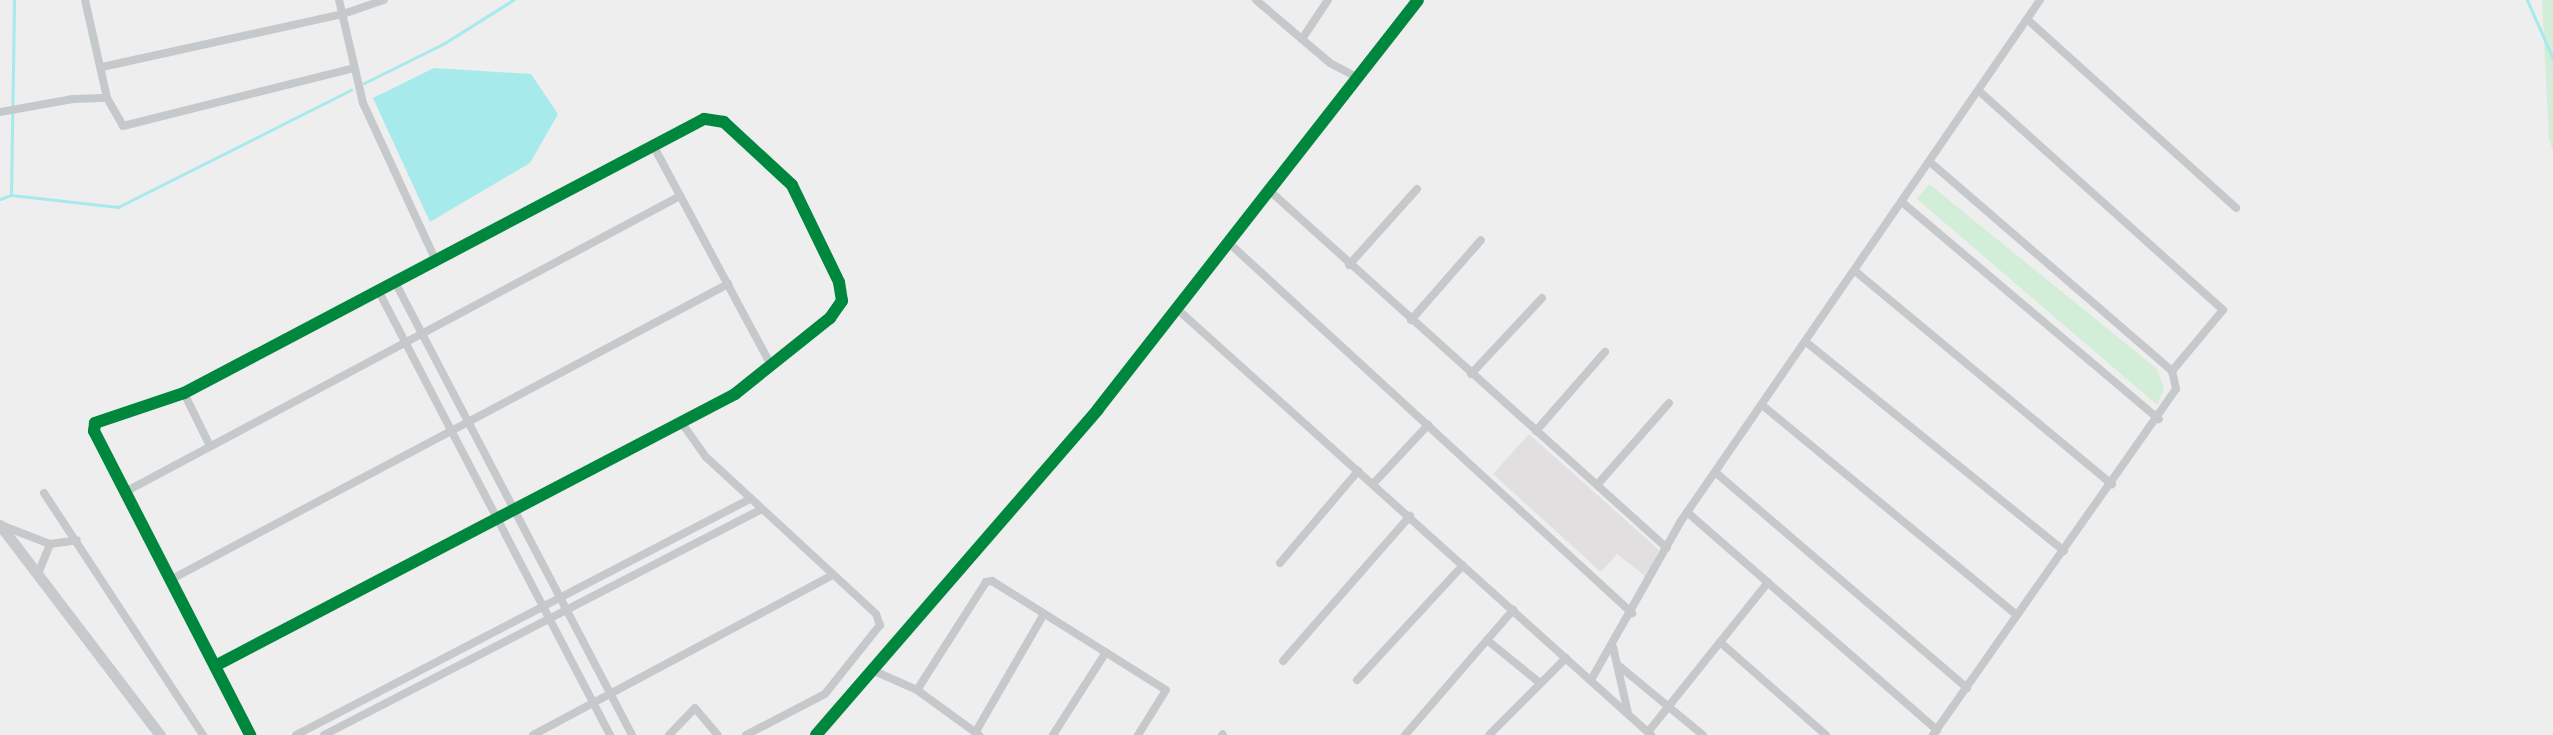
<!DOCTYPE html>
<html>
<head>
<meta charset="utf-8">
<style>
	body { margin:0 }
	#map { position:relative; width:2553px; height:735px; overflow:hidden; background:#efeeee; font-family:Barlow,sans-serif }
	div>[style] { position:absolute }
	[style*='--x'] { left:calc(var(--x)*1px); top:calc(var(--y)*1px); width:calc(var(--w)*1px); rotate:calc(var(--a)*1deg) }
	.education>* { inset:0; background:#e1dfe0 }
	.green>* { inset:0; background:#d2eed8 }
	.water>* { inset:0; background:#a7eaec }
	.stream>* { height:3px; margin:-1.5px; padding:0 1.5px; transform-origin:1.5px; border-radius:1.5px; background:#a7eaec }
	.street>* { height:8px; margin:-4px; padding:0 4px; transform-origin:4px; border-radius:4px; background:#c6c9cb }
	.secondary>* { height:11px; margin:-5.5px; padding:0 5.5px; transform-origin:5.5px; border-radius:5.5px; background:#c7cacc }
	.cycleway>* { height:12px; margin:-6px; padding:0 6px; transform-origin:6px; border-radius:6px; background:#00873e }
	span { translate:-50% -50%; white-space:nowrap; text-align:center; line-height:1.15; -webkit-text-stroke:6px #fff; paint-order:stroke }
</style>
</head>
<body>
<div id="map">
	<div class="education">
		<div style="clip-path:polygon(1529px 434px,1659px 550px,1646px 577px,1617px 554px,1601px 572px,1493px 474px)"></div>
	</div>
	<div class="green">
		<div style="clip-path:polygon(2542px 0,2553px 0,2553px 151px,2549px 139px)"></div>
		<div style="clip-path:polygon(1929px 184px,2157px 369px,2164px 389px,2157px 405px,1917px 199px)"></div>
	</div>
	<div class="water">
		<div style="clip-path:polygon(434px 68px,531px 74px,558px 114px,530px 163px,430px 222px,373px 98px)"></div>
	</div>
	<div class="stream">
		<div style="--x:2527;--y:0;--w:64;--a:66.2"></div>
		<div style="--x:364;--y:83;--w:88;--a:-26.3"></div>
		<div style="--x:443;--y:44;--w:83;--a:-32.2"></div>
		<div style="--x:11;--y:195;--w:195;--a:-89.1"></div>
		<div style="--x:0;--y:199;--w:12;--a:-20"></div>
		<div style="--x:11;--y:195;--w:108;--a:6.4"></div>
		<div style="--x:118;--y:207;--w:261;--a:-26.7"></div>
	</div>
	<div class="street">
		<div style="--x:85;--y:0;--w:100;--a:77.3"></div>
		<div style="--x:107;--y:98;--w:32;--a:60"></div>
		<div style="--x:123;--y:126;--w:238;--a:-14.1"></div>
		<div style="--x:339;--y:0;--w:106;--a:76.9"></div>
		<div style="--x:363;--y:103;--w:174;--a:65.2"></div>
		<div style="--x:1256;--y:0;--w:97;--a:40.4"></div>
		<div style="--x:1330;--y:63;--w:32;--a:28"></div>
		<div style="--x:2027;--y:19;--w:282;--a:42.1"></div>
		<div style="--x:1302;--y:39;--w:47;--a:-56.3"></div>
		<div style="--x:102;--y:67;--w:247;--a:-12.4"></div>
		<div style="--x:343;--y:14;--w:43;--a:-18.9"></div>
		<div style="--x:1979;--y:91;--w:328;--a:41.9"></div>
		<div style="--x:2223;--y:310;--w:80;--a:129.9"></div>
		<div style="--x:0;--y:112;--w:74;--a:-10.1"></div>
		<div style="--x:73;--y:99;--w:34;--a:-2"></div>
		<div style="--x:654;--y:147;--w:247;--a:61.8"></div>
		<div style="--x:1930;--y:162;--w:320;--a:40.8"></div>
		<div style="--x:2172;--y:371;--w:18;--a:77"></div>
		<div style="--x:2176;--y:389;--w:423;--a:125.1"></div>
		<div style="--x:1271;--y:192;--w:532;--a:41.96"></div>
		<div style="--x:1903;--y:203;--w:335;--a:40.2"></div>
		<div style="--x:1230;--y:244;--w:546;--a:42.55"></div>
		<div style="--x:1349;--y:265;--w:102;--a:-48.2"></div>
		<div style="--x:1855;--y:271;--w:334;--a:39.7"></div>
		<div style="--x:395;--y:282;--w:511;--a:62.38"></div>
		<div style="--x:378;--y:290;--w:502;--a:62.46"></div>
		<div style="--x:1176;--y:308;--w:639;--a:41.95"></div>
		<div style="--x:1411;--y:320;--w:106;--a:-48.8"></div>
		<div style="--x:1806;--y:342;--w:332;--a:39"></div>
		<div style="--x:1471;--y:374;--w:104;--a:-46.9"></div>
		<div style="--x:184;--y:393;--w:59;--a:63.9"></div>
		<div style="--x:1762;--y:405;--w:330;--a:39.5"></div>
		<div style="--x:681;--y:422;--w:43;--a:54.5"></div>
		<div style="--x:706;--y:457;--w:231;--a:42.7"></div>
		<div style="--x:876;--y:614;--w:12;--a:70"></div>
		<div style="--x:880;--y:625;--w:88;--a:128.6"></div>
		<div style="--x:825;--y:694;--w:89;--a:152.6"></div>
		<div style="--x:1536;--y:431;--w:105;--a:-48.9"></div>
		<div style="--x:1715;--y:472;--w:332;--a:40.6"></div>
		<div style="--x:1373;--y:484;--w:81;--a:-47"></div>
		<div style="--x:1597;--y:485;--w:109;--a:-48.7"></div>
		<div style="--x:125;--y:492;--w:629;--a:-28.07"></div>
		<div style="--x:44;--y:493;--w:290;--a:56.7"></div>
		<div style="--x:1687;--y:512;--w:332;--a:41.1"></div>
		<div style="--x:1;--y:525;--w:53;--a:21.2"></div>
		<div style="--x:50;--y:544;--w:27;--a:-8"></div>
		<div style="--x:1280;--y:563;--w:121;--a:-49.7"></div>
		<div style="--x:38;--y:574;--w:32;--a:-68"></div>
		<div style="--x:170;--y:580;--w:632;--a:-27.94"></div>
		<div style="--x:1487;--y:640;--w:40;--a:-49"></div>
		<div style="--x:1720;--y:642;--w:141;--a:41.3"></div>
		<div style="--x:1613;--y:647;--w:68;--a:77.2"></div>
		<div style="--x:1283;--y:661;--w:193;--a:-48.8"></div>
		<div style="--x:1618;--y:665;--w:110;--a:39.5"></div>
		<div style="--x:215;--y:666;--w:587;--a:-27.61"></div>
		<div style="--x:735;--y:394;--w:122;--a:-38.7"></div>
		<div style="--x:830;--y:318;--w:21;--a:-55"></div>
		<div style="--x:842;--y:301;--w:19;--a:-99"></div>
		<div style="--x:839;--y:282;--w:108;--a:-115.9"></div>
		<div style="--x:792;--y:185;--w:93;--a:-137.2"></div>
		<div style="--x:724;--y:122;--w:20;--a:-171"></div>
		<div style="--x:704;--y:119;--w:588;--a:152.21"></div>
		<div style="--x:184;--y:393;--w:94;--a:161.4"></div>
		<div style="--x:95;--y:423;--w:8;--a:97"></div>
		<div style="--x:94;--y:431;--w:342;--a:62.8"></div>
		<div style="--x:872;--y:670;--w:49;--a:24"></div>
		<div style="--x:917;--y:690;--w:77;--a:36"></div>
		<div style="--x:1357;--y:680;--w:156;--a:-47.3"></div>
		<div style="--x:1591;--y:680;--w:183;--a:-60.5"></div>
		<div style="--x:1681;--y:521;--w:633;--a:-55.43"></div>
		<div style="--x:917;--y:690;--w:128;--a:-57.4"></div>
		<div style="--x:986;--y:582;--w:6;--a:-9"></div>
		<div style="--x:992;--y:581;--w:205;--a:32.1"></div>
		<div style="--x:1166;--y:690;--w:53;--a:121.9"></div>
		<div style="--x:1648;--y:732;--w:192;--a:-51.3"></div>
		<div style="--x:975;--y:733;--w:138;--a:-59.9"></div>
		<div style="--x:296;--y:735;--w:512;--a:-27.47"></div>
		<div style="--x:324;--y:735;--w:492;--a:-27.3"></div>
		<div style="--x:533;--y:735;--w:340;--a:-28.1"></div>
		<div style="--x:669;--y:735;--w:37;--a:-46"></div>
		<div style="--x:695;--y:708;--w:35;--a:50"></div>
		<div style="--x:1053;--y:735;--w:98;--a:-57.4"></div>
		<div style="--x:1222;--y:735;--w:1;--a:-45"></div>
		<div style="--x:1405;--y:735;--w:125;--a:-49.2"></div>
		<div style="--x:1487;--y:640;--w:68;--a:39.1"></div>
		<div style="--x:1489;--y:735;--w:109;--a:-45"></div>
	</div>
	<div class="secondary">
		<div style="--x:0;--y:525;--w:264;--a:52.7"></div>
		<div style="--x:816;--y:735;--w:431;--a:-49.1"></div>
		<div style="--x:1098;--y:409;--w:519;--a:-51.96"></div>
	</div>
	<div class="cycleway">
		<div style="--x:215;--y:666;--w:587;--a:-27.61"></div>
		<div style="--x:735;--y:394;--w:122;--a:-38.7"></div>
		<div style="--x:830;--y:318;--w:21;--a:-55"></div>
		<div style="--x:842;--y:301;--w:19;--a:-99"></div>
		<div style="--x:839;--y:282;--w:108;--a:-115.9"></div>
		<div style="--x:792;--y:185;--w:93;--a:-137.2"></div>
		<div style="--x:724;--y:122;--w:20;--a:-171"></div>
		<div style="--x:704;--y:119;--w:588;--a:152.21"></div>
		<div style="--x:184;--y:393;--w:94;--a:161.4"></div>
		<div style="--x:95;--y:423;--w:8;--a:97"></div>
		<div style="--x:94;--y:431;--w:342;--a:62.8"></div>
		<div style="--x:816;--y:735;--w:431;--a:-49.1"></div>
		<div style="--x:1098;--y:409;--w:519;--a:-51.96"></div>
	</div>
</div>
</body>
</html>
